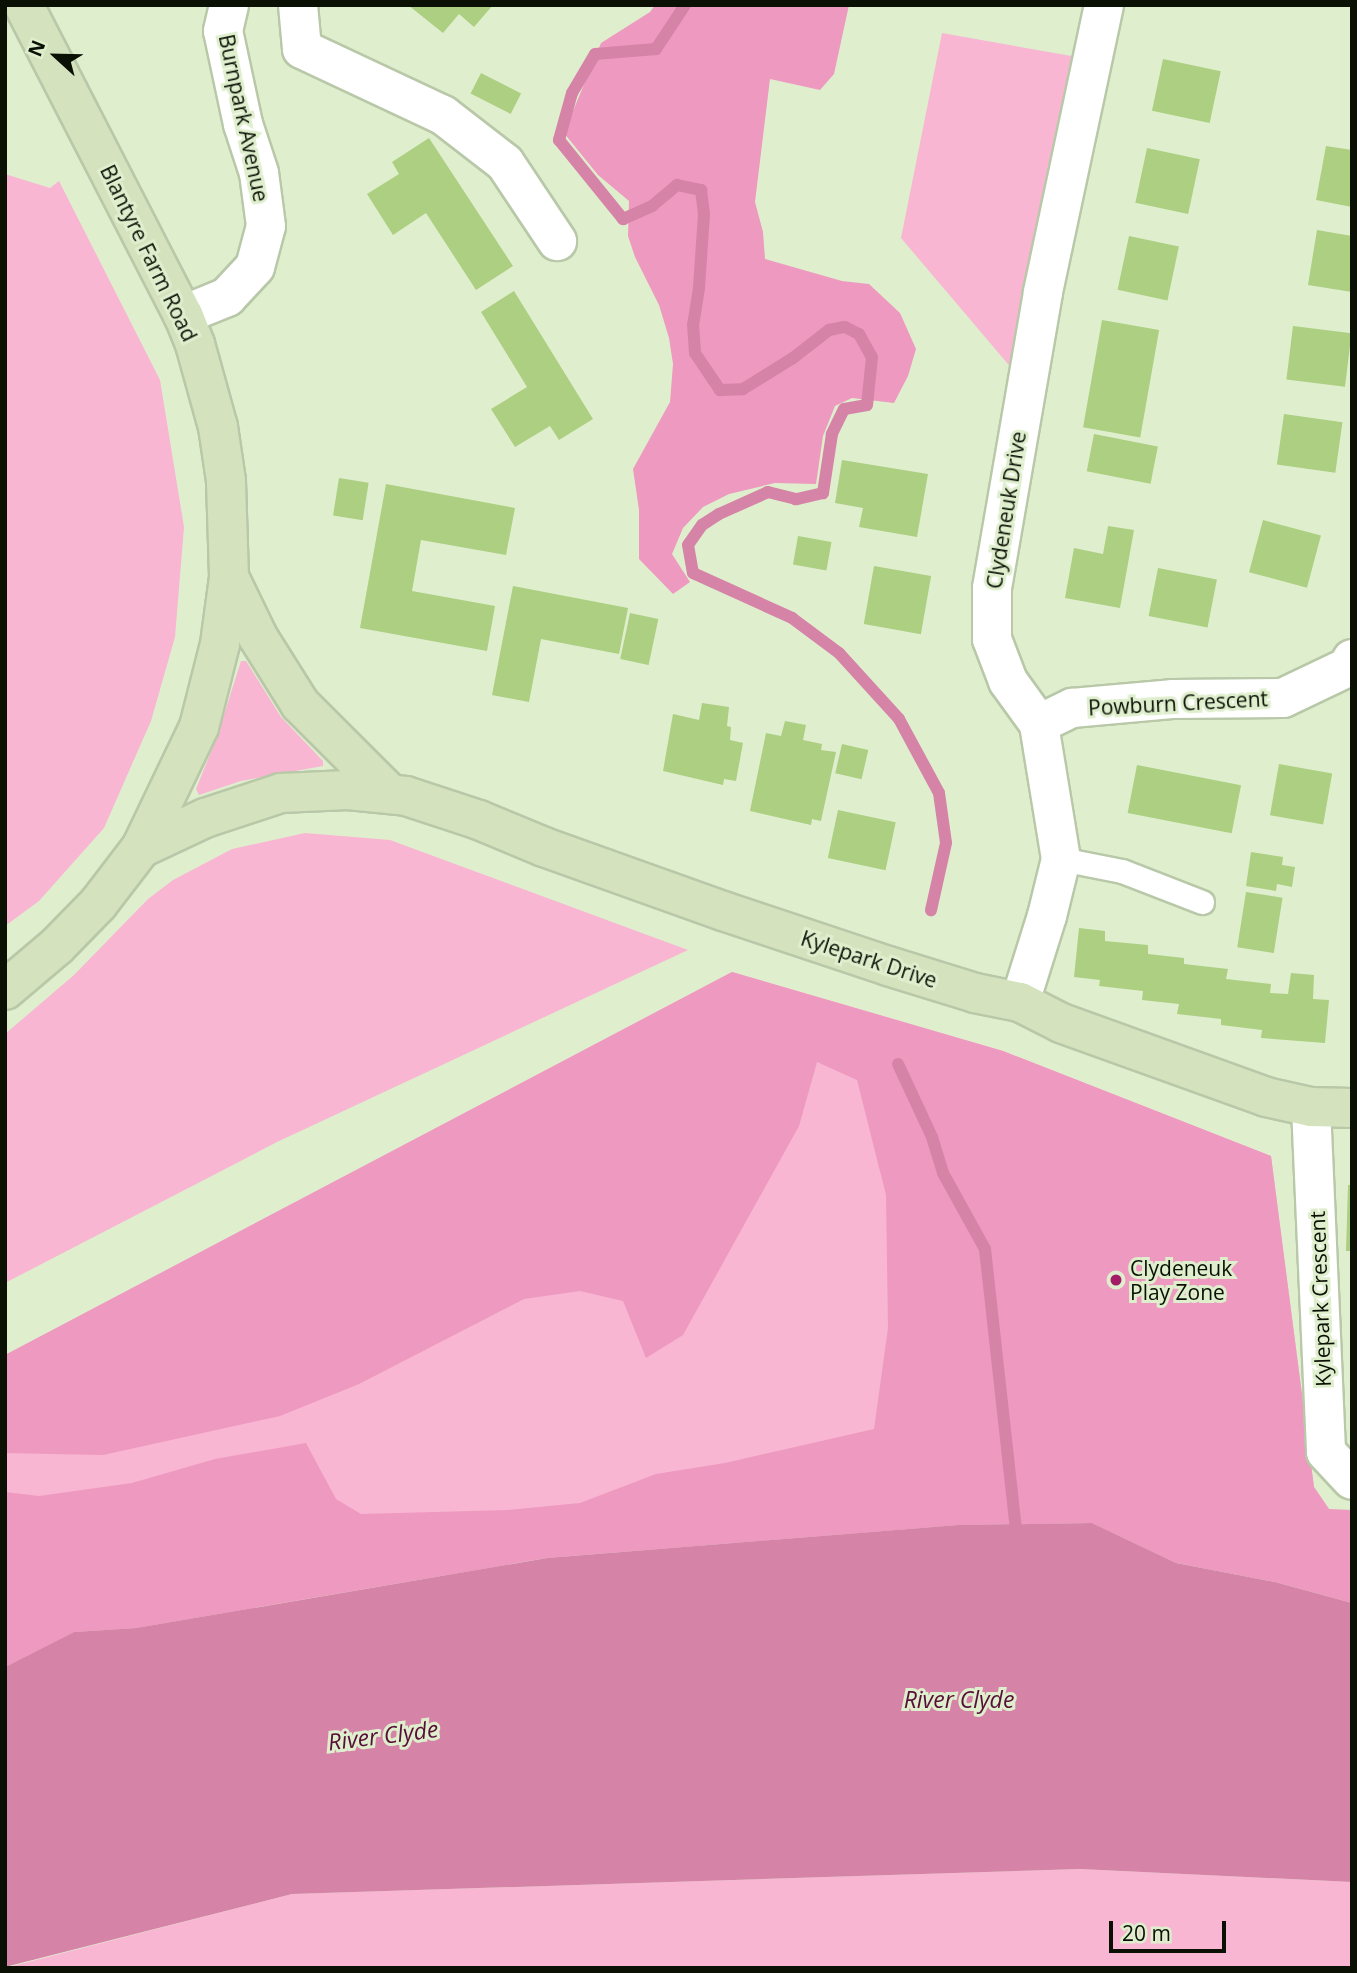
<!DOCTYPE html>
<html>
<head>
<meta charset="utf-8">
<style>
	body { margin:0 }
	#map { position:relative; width:1357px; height:1973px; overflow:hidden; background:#dfefce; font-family:"Open Sans",sans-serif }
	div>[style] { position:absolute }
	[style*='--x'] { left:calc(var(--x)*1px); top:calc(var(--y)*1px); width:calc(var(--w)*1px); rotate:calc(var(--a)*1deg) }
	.green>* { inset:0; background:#f8b6d2 }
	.forest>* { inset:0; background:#ee99bf }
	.water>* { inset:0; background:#d683a8 }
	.stream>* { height:12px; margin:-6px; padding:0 6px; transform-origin:6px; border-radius:6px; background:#d683a8 }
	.building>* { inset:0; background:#accf81; transform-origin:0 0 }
	.roads { filter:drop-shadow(2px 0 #b8c8a8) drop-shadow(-2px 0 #b8c8a8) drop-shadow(0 2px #b8c8a8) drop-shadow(0 -2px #b8c8a8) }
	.lane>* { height:23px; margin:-11.5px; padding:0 11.5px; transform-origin:11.5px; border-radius:11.5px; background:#fff }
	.street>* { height:38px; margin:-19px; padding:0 19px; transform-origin:19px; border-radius:19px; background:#fff }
	.secondary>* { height:38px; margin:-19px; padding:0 19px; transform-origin:19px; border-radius:19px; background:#d4e2be }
	.dots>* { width:19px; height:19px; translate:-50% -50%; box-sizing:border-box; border:4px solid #dfefce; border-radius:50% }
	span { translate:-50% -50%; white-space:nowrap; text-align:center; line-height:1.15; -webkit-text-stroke:6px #dfefce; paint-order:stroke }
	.street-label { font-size:21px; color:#0b1005 }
	.poi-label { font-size:21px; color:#0b1005 }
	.left { translate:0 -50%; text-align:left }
	.water-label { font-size:23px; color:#580e37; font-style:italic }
	.frame { position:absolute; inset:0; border:7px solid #0b1005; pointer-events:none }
	.north { position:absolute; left:21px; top:21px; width:70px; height:70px; -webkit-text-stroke:5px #dfefce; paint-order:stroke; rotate:292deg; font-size:19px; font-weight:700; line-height:28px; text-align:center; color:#0b1005 }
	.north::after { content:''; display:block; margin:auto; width:24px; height:32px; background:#0b1005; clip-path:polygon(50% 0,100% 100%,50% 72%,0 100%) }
	.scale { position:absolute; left:1109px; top:1921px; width:117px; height:32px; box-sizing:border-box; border:4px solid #0b1005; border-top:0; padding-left:9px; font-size:21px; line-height:24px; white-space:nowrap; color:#0b1005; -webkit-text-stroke:5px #dfefce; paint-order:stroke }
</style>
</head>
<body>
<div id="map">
	<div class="green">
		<div style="clip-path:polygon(942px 33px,1077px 57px,1013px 370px,901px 238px)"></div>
		<div style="clip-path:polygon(5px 174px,50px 188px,59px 181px,160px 380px,184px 527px,175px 637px,151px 721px,104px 828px,39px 901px,5px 926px)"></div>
		<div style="clip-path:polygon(241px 661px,246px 661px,281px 717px,323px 761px,323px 766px,241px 781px,199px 795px,196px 789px,217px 737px)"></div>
		<div style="clip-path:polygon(305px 833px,390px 840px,688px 950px,277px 1142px,5px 1283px,5px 1034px,74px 975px,148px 899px,173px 880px,232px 849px)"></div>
		<div style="clip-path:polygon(732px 972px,1003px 1051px,1271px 1156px,1314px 1487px,1329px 1509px,1176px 1563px,1092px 1523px,958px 1525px,546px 1558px,136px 1628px,74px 1632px,5px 1667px,5px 1355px)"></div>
		<div style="clip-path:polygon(1080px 1869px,1352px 1882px,1352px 1968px,5px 1968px,292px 1894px)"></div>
	</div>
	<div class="forest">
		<div style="clip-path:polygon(655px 5px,849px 5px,834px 74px,820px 90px,770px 79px,755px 202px,763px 232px,765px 259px,842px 281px,869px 284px,900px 313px,916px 349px,908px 376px,894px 403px,852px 398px,835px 406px,823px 436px,816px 484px,775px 483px,729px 494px,703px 507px,683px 528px,672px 554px,690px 582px,673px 594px,639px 559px,639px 510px,633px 469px,670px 402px,673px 364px,669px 338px,659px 305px,635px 257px,628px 236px,629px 201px,598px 175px,564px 133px,601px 43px,650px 12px)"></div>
		<div style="clip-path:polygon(732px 972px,1003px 1051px,1271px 1156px,1314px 1487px,1329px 1509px,1352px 1510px,1352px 1603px,1275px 1582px,1176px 1563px,1092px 1523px,958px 1525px,546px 1558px,136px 1628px,74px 1632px,5px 1667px,5px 1492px,39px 1496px,132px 1483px,215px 1459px,306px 1443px,336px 1499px,361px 1514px,508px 1510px,580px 1503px,656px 1474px,725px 1463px,874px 1429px,888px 1328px,886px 1195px,857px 1080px,817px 1062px,799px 1126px,683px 1335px,646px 1358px,623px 1301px,580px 1291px,524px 1299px,359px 1384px,280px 1416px,103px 1455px,5px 1453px,5px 1355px)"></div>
	</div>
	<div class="water">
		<div style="clip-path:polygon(1092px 1523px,1176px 1563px,1275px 1582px,1352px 1603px,1352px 1882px,1080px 1869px,292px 1894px,5px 1967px,5px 1667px,74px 1632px,136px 1628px,547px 1558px,958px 1525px)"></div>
	</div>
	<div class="stream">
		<div style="--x:685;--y:5;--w:53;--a:123.4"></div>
		<div style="--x:656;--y:49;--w:61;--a:175.3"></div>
		<div style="--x:595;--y:54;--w:45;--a:120.5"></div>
		<div style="--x:572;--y:93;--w:49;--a:105.5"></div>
		<div style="--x:559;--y:140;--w:102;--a:51"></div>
		<div style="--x:623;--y:219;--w:32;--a:-24"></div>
		<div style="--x:652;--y:206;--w:33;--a:-40"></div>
		<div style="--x:677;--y:185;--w:25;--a:12"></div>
		<div style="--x:701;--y:190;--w:24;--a:83"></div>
		<div style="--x:704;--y:214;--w:74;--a:93.9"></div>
		<div style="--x:699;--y:288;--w:36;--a:99"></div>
		<div style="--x:693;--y:324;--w:29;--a:86"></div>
		<div style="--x:695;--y:353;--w:45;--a:56"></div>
		<div style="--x:720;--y:390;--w:23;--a:-2"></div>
		<div style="--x:743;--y:389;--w:59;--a:-31.8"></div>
		<div style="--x:793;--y:358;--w:46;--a:-37.9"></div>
		<div style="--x:829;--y:330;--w:16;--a:-11"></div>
		<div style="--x:845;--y:327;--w:16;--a:27"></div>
		<div style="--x:859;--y:334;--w:26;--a:61"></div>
		<div style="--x:872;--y:357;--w:48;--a:95.9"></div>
		<div style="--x:867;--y:405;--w:23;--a:170"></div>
		<div style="--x:844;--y:409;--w:28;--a:116"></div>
		<div style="--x:832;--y:434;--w:60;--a:98.7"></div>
		<div style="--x:823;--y:493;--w:28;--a:167"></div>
		<div style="--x:796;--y:499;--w:29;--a:-166"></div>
		<div style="--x:768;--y:492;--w:54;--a:155.8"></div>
		<div style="--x:719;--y:514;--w:20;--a:147"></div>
		<div style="--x:702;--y:525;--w:24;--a:125"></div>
		<div style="--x:688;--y:545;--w:28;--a:80"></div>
		<div style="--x:693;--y:573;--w:109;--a:24.4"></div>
		<div style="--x:792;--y:618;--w:59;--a:36.7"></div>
		<div style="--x:839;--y:653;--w:89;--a:47.7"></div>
		<div style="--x:899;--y:719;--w:84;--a:61.6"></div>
		<div style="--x:939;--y:793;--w:50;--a:82"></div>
		<div style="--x:946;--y:843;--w:69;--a:102.6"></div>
		<div style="--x:898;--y:1064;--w:81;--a:65"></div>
		<div style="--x:932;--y:1137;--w:38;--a:73"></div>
		<div style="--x:943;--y:1173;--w:87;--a:61.1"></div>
		<div style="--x:985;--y:1249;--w:292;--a:83.7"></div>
	</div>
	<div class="building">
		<div style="clip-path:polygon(408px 5px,493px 5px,474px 27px,459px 14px,443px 33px)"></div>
		<div style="left:1163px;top:59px;width:59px;height:53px;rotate:12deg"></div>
		<div style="left:481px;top:73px;width:45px;height:23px;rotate:27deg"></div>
		<div style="clip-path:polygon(429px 138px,513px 266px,476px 290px,426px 213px,393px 235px,367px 194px,399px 174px,392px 162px)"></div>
		<div style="clip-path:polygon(1326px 146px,1352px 150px,1352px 207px,1316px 200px)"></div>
		<div style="left:1147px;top:148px;width:54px;height:56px;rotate:12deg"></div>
		<div style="clip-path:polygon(1317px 230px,1352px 236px,1352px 292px,1308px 285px)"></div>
		<div style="left:1129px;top:236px;width:51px;height:55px;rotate:12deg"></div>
		<div style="clip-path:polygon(514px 291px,593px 419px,559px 440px,550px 426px,515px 447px,491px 409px,527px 387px,481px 312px)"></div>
		<div style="left:1102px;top:320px;width:58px;height:109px;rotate:10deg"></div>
		<div style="left:1293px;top:326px;width:59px;height:54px;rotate:7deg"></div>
		<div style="left:1284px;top:414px;width:59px;height:51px;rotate:8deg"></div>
		<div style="left:1094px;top:434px;width:65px;height:38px;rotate:11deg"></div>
		<div style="clip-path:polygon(842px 460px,928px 474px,917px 537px,859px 527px,863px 508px,835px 503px)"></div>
		<div style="left:339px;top:478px;width:30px;height:38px;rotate:9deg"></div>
		<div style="clip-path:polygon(386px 484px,515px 508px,506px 555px,421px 540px,412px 591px,495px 606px,487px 651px,360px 628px)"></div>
		<div style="left:1263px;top:520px;width:60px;height:54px;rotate:15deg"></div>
		<div style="clip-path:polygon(1108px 526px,1134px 530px,1120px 608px,1065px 598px,1074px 548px,1103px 554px)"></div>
		<div style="left:798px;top:536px;width:34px;height:29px;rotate:10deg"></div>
		<div style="left:874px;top:566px;width:58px;height:59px;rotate:10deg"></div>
		<div style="left:1158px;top:568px;width:60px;height:49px;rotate:11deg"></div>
		<div style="clip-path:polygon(513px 586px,628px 608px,619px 654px,541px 639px,529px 702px,492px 695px)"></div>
		<div style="left:630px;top:613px;width:29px;height:47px;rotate:12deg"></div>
		<div style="clip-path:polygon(702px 703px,729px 707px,727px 726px,731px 727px,730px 740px,743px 743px,736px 781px,724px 779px,723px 785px,663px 771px,673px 714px,699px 720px)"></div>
		<div style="clip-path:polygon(785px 721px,806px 725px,803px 740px,822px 744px,821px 750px,836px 752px,821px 821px,812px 819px,811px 825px,750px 811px,766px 733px,781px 736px)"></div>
		<div style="left:842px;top:744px;width:27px;height:30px;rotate:13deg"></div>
		<div style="left:1279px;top:764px;width:54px;height:52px;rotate:10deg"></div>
		<div style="left:1137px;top:765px;width:106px;height:49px;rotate:11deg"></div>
		<div style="left:838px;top:810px;width:59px;height:49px;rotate:12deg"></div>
		<div style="clip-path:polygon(1251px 852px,1283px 857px,1282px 865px,1295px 867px,1292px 887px,1277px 884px,1276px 891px,1246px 886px)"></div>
		<div style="left:1246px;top:892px;width:37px;height:56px;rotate:9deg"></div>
		<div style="clip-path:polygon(1079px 928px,1105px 931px,1105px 941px,1148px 945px,1148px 954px,1184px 958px,1184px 964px,1228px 969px,1226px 979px,1271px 984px,1270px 993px,1288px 994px,1291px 973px,1314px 975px,1313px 999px,1329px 1000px,1325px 1043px,1261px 1038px,1262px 1030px,1221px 1025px,1221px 1019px,1177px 1014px,1179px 1004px,1142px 1000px,1143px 991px,1099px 986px,1100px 980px,1074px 977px)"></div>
		<div style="clip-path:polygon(1348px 1185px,1352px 1185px,1352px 1251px,1346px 1251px)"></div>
	</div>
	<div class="roads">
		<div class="lane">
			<div style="--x:1061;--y:859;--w:62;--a:11.1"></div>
			<div style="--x:1122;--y:871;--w:86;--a:21.2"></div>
		</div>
		<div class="street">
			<div style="--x:298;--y:5;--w:44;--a:84.8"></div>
			<div style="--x:302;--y:49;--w:156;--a:25.1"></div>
			<div style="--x:443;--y:115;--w:78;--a:37.7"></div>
			<div style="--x:505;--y:163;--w:94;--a:56.3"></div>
			<div style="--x:183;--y:315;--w:48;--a:-22.2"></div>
			<div style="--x:227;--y:297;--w:41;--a:-47"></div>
			<div style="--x:255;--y:267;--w:42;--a:-75"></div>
			<div style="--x:266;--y:226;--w:53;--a:-97.5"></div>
			<div style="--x:259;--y:173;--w:52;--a:-108.1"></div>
			<div style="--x:243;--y:124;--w:95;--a:-102.1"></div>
			<div style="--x:223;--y:31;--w:27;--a:-77"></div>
			<div style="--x:1039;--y:724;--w:37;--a:-26"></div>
			<div style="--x:1072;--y:708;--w:100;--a:-5.1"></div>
			<div style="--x:1172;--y:699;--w:111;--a:-0.5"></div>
			<div style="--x:1283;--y:698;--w:72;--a:-25.5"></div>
			<div style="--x:1348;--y:667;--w:9;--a:-63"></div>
			<div style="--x:1020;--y:1002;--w:90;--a:-72.6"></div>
			<div style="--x:1047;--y:916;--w:59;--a:-76.2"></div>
			<div style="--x:1061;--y:859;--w:137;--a:-99.3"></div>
			<div style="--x:1039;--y:724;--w:53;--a:-125.8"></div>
			<div style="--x:1008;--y:681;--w:45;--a:-110.9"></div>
			<div style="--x:992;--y:639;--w:51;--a:-90"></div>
			<div style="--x:992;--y:588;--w:300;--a:-80.2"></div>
			<div style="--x:1043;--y:292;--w:293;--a:-78"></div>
			<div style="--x:1311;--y:1107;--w:345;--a:87.5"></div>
			<div style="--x:1326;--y:1452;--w:38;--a:47"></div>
		</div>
		<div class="secondary">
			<div style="--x:230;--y:579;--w:64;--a:64.2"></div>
			<div style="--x:258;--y:637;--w:79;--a:57.9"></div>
			<div style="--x:300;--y:704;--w:126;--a:45"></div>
			<div style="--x:141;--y:848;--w:71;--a:-25.1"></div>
			<div style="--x:205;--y:818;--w:80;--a:-18.2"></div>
			<div style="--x:281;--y:793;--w:67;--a:-2.6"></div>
			<div style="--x:348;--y:790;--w:58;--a:5.9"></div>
			<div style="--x:406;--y:796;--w:77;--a:18.2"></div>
			<div style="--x:479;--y:820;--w:70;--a:22.6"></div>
			<div style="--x:544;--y:847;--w:190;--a:19.7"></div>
			<div style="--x:723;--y:911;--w:174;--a:18.4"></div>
			<div style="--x:888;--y:966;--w:91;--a:17.2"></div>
			<div style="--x:975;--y:993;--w:46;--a:11.3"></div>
			<div style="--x:1020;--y:1002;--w:46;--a:27.1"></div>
			<div style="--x:1061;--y:1023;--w:218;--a:19.8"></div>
			<div style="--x:1266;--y:1097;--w:46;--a:12.5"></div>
			<div style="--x:1311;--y:1107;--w:41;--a:1.4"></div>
			<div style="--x:5;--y:990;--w:68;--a:-40.2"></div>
			<div style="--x:57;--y:946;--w:59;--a:-45.7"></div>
			<div style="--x:98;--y:904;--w:71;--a:-52.5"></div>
			<div style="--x:141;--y:848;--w:134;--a:-64.4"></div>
			<div style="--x:199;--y:727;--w:86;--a:-75.8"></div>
			<div style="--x:220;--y:644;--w:68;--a:-82.3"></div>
			<div style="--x:229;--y:577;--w:96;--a:-91.8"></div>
			<div style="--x:226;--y:481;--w:55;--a:-98.4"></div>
			<div style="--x:218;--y:427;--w:86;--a:-105.5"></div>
			<div style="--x:195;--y:344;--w:31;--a:-112"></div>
			<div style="--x:183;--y:315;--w:348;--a:-117.2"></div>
		</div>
	</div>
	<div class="dots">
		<div style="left:1116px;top:1280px;background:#a21c68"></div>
	</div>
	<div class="street-label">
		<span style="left:244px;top:118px;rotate:78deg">Burnpark Avenue</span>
		<span style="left:149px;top:253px;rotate:64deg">Blantyre Farm Road</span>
		<span style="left:1006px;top:510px;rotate:-81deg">Clydeneuk Drive</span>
		<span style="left:1178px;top:703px;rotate:-3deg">Powburn Crescent</span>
		<span style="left:869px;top:959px;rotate:18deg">Kylepark Drive</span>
		<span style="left:1320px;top:1299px;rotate:-92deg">Kylepark Crescent</span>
	</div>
	<div class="poi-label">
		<span class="left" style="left:1130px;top:1280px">Clydeneuk<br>Play Zone</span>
	</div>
	<div class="water-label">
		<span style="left:959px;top:1699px">River Clyde</span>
		<span style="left:383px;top:1735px;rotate:-7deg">River Clyde</span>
	</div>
	<div class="frame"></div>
	<div class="north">N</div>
	<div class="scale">20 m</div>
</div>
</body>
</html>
